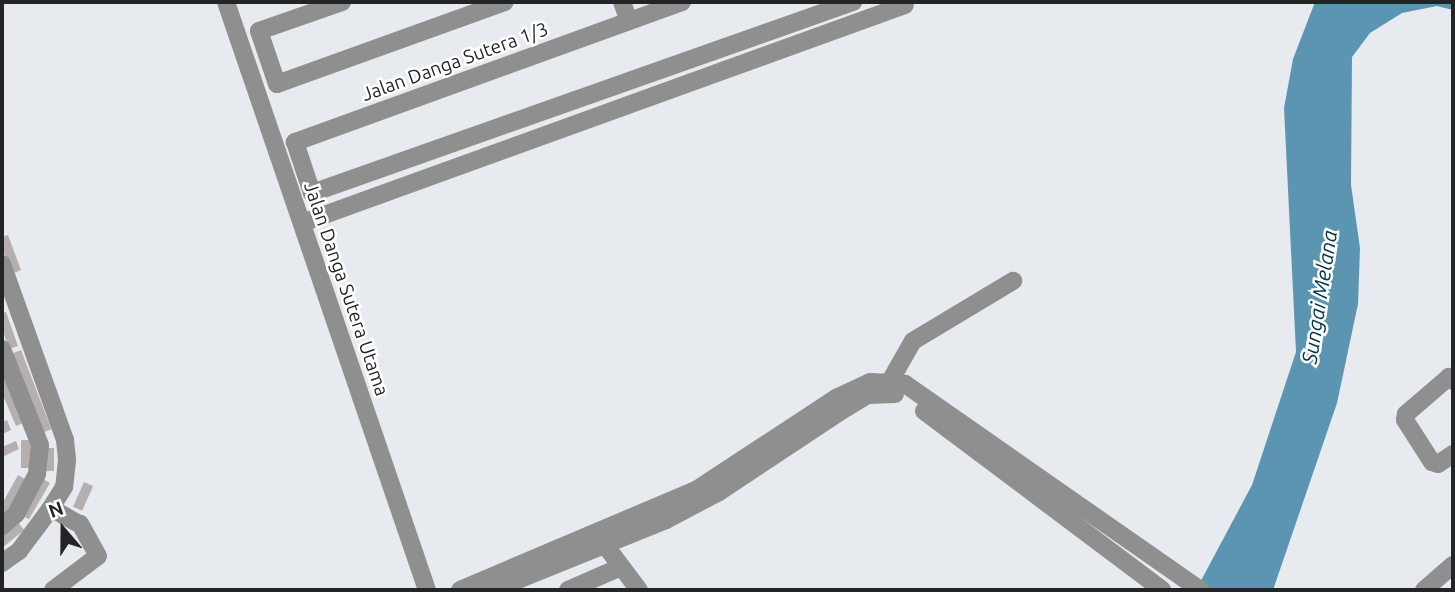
<!DOCTYPE html>
<html>
<head>
<meta charset="utf-8">
<style>
	body { margin:0 }
	#map { position:relative; width:1455px; height:592px; overflow:hidden; background:#e7eaee; font-family:Ubuntu,sans-serif }
	div>[style] { position:absolute }
	[style*='--x'] { left:calc(var(--x)*1px); top:calc(var(--y)*1px); width:calc(var(--w)*1px); rotate:calc(var(--a)*1deg) }
	.water>* { inset:0; background:#5b95b1 }
	.building>* { inset:0; background:#b5b0af; transform-origin:0 0 }
	.minor>* { height:18px; margin:-9px; padding:0 9px; transform-origin:9px; border-radius:9px; background:#8e8f8e }
	span { translate:-50% -50%; white-space:nowrap; text-align:center; line-height:1.15; -webkit-text-stroke:5px #fff; paint-order:stroke }
	.street-label { font-size:19px; color:#232425 }
	.water-label { font-size:21px; color:#003449; font-style:italic }
	.frame { position:absolute; inset:0; border:4px solid #232425; pointer-events:none }
	.north { position:absolute; left:28px; top:494px; width:70px; height:70px; -webkit-text-stroke:5px #fff; paint-order:stroke; rotate:340deg; font-size:19px; font-weight:700; line-height:28px; text-align:center; color:#232425 }
	.north::after { content:''; display:block; margin:auto; width:24px; height:32px; background:#232425; clip-path:polygon(50% 0,100% 100%,50% 72%,0 100%) }
</style>
</head>
<body>
<div id="map">
	<div class="water">
		<div style="clip-path:polygon(1315px 2px,1453px 2px,1453px 10px,1437px 6px,1402px 13px,1370px 33px,1352px 57px,1351px 185px,1360px 248px,1358px 304px,1337px 403px,1273px 590px,1196px 590px,1252px 485px,1296px 352px,1284px 108px,1293px 59px)"></div>
	</div>
	<div class="building">
		<div style="clip-path:polygon(8px 235px,21px 270px,12px 274px,2px 247px,2px 237px)"></div>
		<div style="clip-path:polygon(6px 312px,18px 346px,9px 349px,2px 328px,2px 313px)"></div>
		<div style="left:21px;top:350px;width:85px;height:11px;rotate:69deg"></div>
		<div style="clip-path:polygon(2px 368px,25px 422px,16px 426px,2px 393px)"></div>
		<div style="clip-path:polygon(7px 420px,11px 430px,2px 434px,2px 422px)"></div>
		<div style="left:21px;top:440px;width:11px;height:28px"></div>
		<div style="clip-path:polygon(16px 441px,19px 449px,2px 457px,2px 447px)"></div>
		<div style="left:45px;top:448px;width:9px;height:23px"></div>
		<div style="clip-path:polygon(18px 475px,27px 480px,2px 519px,2px 504px)"></div>
		<div style="left:43px;top:479px;width:8px;height:42px;rotate:30deg"></div>
		<div style="left:84px;top:482px;width:10px;height:27px;rotate:24deg"></div>
		<div style="clip-path:polygon(18px 522px,24px 530px,2px 548px,2px 535px)"></div>
	</div>
	<div class="minor">
		<div style="--x:226;--y:2;--w:621;--a:71.13"></div>
		<div style="--x:342;--y:2;--w:88;--a:160.7"></div>
		<div style="--x:259;--y:31;--w:56;--a:71.2"></div>
		<div style="--x:277;--y:84;--w:242;--a:-19.8"></div>
		<div style="--x:622;--y:2;--w:20;--a:70"></div>
		<div style="--x:682;--y:2;--w:412;--a:160.1"></div>
		<div style="--x:295;--y:142;--w:54;--a:71.6"></div>
		<div style="--x:312;--y:193;--w:574;--a:-19.45"></div>
		<div style="--x:302;--y:223;--w:641;--a:-19.88"></div>
		<div style="--x:2;--y:264;--w:187;--a:70.3"></div>
		<div style="--x:65;--y:440;--w:20;--a:84"></div>
		<div style="--x:67;--y:460;--w:27;--a:96"></div>
		<div style="--x:64;--y:487;--w:25;--a:122"></div>
		<div style="--x:51;--y:508;--w:54;--a:126.7"></div>
		<div style="--x:19;--y:551;--w:21;--a:145"></div>
		<div style="--x:2;--y:349;--w:103;--a:68.4"></div>
		<div style="--x:40;--y:445;--w:29;--a:96"></div>
		<div style="--x:37;--y:474;--w:45;--a:117.7"></div>
		<div style="--x:16;--y:514;--w:18;--a:139"></div>
		<div style="--x:1453;--y:381;--w:6;--a:-135"></div>
		<div style="--x:1449;--y:377;--w:57;--a:139.3"></div>
		<div style="--x:1406;--y:414;--w:6;--a:99"></div>
		<div style="--x:1405;--y:420;--w:50;--a:57.3"></div>
		<div style="--x:1432;--y:462;--w:6;--a:18"></div>
		<div style="--x:1438;--y:464;--w:18;--a:-34"></div>
		<div style="--x:889;--y:383;--w:48;--a:-60.3"></div>
		<div style="--x:913;--y:341;--w:117;--a:-31"></div>
		<div style="--x:924;--y:411;--w:298;--a:36.9"></div>
		<div style="--x:51;--y:508;--w:28;--a:30"></div>
		<div style="--x:599;--y:537;--w:66;--a:53"></div>
		<div style="--x:53;--y:590;--w:56;--a:-37.1"></div>
		<div style="--x:98;--y:556;--w:37;--a:-119"></div>
		<div style="--x:460;--y:590;--w:256;--a:-23"></div>
		<div style="--x:696;--y:490;--w:168;--a:-33.3"></div>
		<div style="--x:836;--y:398;--w:38;--a:-25"></div>
		<div style="--x:871;--y:382;--w:34;--a:3"></div>
		<div style="--x:905;--y:384;--w:360;--a:34.9"></div>
		<div style="--x:493;--y:590;--w:187;--a:-22"></div>
		<div style="--x:666;--y:520;--w:60;--a:-27.8"></div>
		<div style="--x:719;--y:492;--w:152;--a:-33.5"></div>
		<div style="--x:846;--y:408;--w:26;--a:-31"></div>
		<div style="--x:868;--y:395;--w:27;--a:-2"></div>
		<div style="--x:568;--y:590;--w:58;--a:-23.5"></div>
		<div style="--x:1424;--y:590;--w:38;--a:-41"></div>
	</div>
	<div class="street-label">
		<span style="left:455px;top:62px;rotate:-20deg">Jalan Danga Sutera 1/3</span>
		<span style="left:346px;top:289px;rotate:71deg">Jalan Danga Sutera Utama</span>
	</div>
	<div class="water-label">
		<span style="left:1319px;top:297px;rotate:-81deg">Sungai Melana</span>
	</div>
	<div class="frame"></div>
	<div class="north">N</div>
</div>
</body>
</html>
